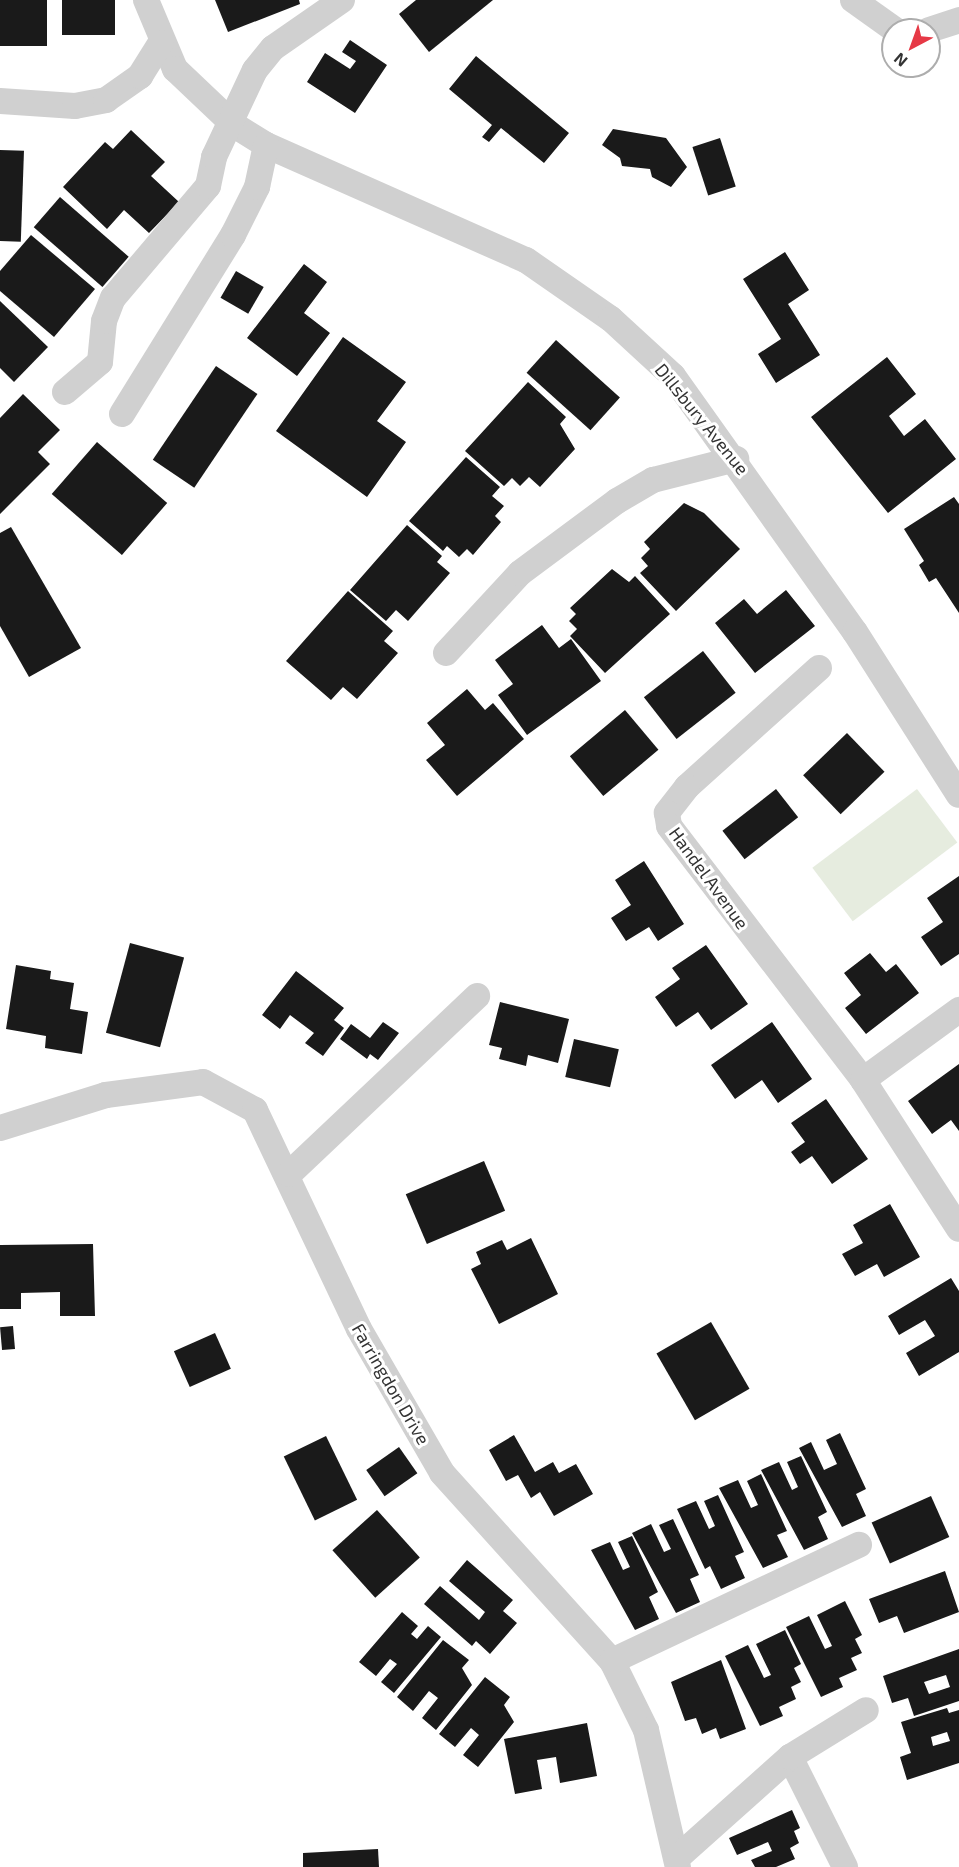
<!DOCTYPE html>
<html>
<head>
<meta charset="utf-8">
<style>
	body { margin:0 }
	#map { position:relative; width:959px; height:1867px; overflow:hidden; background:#fff; font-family:"Exo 2",sans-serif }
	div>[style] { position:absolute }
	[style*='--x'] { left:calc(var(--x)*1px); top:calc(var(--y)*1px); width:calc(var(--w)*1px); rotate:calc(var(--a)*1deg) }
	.green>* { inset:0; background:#e6ecdf; transform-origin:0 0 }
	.building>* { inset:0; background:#1a1a1a; transform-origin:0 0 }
	.minor>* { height:26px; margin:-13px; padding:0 13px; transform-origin:13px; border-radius:13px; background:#d0d0d0 }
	span { translate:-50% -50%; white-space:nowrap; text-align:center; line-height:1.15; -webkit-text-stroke:6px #fff; paint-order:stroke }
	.street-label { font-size:18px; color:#333 }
	.north { position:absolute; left:881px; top:18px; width:60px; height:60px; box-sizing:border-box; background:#fff; border:2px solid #adadad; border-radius:50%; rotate:221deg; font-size:16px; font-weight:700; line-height:24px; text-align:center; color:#333 }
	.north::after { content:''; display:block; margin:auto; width:21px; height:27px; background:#e63946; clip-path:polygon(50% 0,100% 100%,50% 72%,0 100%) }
</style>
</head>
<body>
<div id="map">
	<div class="green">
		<div style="left:917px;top:789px;width:67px;height:131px;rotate:53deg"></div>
	</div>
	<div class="building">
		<div style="left:0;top:0;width:47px;height:46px"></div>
		<div style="left:62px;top:0;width:53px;height:35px"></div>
		<div style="clip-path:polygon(215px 0,299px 0,300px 4px,228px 32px)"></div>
		<div style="clip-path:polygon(416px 0,493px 0,429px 52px,399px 14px)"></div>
		<div style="clip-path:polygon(350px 40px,387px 65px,355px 113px,307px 82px,325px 53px,350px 69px,356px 61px,342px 52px)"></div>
		<div style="clip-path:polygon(476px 56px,569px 133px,544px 163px,501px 128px,489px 142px,482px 137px,492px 125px,449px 89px)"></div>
		<div style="clip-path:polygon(613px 129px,666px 138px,687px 167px,671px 187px,652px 177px,650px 169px,622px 166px,620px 158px,602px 145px)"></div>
		<div style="clip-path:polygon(131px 130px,165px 162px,151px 176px,179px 202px,149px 233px,124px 210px,107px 229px,63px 187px,105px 142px,113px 149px)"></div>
		<div style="left:720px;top:138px;width:51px;height:29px;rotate:72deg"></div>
		<div style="left:0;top:150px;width:24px;height:91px;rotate:2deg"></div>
		<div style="left:60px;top:197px;width:91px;height:40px;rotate:41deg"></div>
		<div style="clip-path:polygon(31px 235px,95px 289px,54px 337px,0 291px,0 271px)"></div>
		<div style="clip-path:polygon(785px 252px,809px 290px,788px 304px,820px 355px,776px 383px,758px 354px,781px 339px,743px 279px)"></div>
		<div style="clip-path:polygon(304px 264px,327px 282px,304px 313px,330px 333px,297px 376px,247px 338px)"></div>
		<div style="left:236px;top:271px;width:32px;height:31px;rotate:30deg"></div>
		<div style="clip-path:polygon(0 301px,48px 347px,14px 382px,0 368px)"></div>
		<div style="clip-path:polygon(343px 337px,406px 382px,377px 421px,406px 442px,367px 497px,276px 431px)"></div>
		<div style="left:556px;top:340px;width:86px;height:44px;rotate:42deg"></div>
		<div style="clip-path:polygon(887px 357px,916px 394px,889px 416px,904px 436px,925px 419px,956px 459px,888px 513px,811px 417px)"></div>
		<div style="left:216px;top:366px;width:50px;height:113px;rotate:34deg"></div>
		<div style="clip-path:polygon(528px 382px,566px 417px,560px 424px,575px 449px,540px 487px,529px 477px,520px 486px,512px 478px,504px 486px,465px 451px)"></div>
		<div style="clip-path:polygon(23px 394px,60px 430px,38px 452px,50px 464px,0 514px,0 418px)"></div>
		<div style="left:97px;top:442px;width:93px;height:69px;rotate:41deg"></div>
		<div style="clip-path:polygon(466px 457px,500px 487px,492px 496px,504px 506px,495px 516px,501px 522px,473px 555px,467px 549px,459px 557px,447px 546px,443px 551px,409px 521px)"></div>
		<div style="clip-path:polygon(954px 497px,959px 504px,959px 613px,936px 578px,929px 582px,919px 565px,924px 561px,904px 529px)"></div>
		<div style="clip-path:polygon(684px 503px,704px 513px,740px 549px,676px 611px,640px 573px,648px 566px,641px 558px,650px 549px,644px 542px)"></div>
		<div style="clip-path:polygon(407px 525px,442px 556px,437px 562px,450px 573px,408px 621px,396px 610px,386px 621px,350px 590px)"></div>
		<div style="clip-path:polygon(11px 527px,81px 648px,29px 677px,0 626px,0 533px)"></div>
		<div style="clip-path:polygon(612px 569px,629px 582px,635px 576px,670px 614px,605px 673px,570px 636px,577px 629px,569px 621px,576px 614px,570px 608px)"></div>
		<div style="clip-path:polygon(786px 590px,815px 626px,755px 673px,715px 623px,744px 599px,757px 614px)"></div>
		<div style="clip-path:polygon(348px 591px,393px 631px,384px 641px,398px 653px,357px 699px,343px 687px,331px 700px,286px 661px)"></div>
		<div style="clip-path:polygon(542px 625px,559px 648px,571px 639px,601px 681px,527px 735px,498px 695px,513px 684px,495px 660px)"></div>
		<div style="left:703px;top:651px;width:53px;height:75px;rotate:52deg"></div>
		<div style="clip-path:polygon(467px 689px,485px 710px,493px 703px,524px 739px,457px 796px,426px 760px,445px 745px,427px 723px)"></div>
		<div style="left:625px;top:710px;width:52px;height:72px;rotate:50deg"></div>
		<div style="left:847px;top:733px;width:54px;height:61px;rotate:46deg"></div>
		<div style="left:776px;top:789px;width:36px;height:68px;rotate:52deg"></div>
		<div style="clip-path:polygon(644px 861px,684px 924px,658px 941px,649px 927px,626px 941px,611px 918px,631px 905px,615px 880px)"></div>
		<div style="clip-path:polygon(959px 876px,959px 954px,941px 966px,921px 937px,943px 922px,927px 898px)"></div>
		<div style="left:130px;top:943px;width:56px;height:93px;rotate:15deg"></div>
		<div style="clip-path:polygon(706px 945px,748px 1004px,711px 1030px,698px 1012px,676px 1027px,655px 997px,680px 979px,672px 968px)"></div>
		<div style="clip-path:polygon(870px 953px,886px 972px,896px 964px,919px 993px,866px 1034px,845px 1008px,861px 995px,844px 973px)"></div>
		<div style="clip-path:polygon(16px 965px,51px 971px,50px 979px,74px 983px,70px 1009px,88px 1012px,82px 1054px,45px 1048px,46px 1036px,6px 1029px)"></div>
		<div style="clip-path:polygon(296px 971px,344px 1008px,334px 1020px,344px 1028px,323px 1056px,305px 1043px,314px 1033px,290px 1015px,280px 1029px,262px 1015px)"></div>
		<div style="clip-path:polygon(500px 1002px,569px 1019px,558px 1063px,528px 1055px,526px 1066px,499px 1059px,502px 1048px,489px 1045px)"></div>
		<div style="clip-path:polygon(383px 1022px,399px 1033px,378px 1060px,370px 1054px,367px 1059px,340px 1039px,351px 1024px,370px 1038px)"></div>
		<div style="clip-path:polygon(772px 1022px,812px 1079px,778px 1103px,762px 1080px,735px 1099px,711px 1065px)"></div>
		<div style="left:574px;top:1039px;width:46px;height:39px;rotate:13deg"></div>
		<div style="clip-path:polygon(959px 1064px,959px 1131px,951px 1120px,932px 1134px,908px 1101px)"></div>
		<div style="clip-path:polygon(826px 1099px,868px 1159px,832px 1184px,812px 1156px,800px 1164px,791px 1152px,805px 1142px,791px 1123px)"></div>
		<div style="left:484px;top:1161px;width:54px;height:85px;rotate:67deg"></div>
		<div style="clip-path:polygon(890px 1204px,920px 1257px,884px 1277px,877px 1264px,855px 1276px,842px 1254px,863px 1243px,853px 1225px)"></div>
		<div style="clip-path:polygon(531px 1238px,558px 1294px,499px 1324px,471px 1269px,481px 1264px,476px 1252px,502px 1240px,507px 1250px)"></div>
		<div style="clip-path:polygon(93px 1244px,95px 1316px,60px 1316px,60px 1292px,21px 1293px,21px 1309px,0 1309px,0 1245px)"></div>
		<div style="clip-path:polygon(951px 1278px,959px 1291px,959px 1352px,919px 1376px,906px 1353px,935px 1336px,925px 1320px,899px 1335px,888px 1316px)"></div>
		<div style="left:711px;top:1322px;width:77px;height:63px;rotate:60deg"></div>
		<div style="left:13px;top:1326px;width:23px;height:13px;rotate:85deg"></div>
		<div style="left:215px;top:1333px;width:39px;height:45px;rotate:66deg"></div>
		<div style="clip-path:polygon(840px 1433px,866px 1489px,856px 1494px,866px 1516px,842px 1527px,799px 1448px,811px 1442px,824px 1470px,837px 1464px,826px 1440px)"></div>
		<div style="clip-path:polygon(514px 1435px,535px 1472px,553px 1462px,559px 1473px,576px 1464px,593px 1494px,554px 1516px,540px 1492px,531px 1498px,518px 1475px,506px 1481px,489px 1450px)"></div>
		<div style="left:326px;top:1436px;width:71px;height:47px;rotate:64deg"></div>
		<div style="left:399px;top:1447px;width:32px;height:40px;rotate:55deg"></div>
		<div style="clip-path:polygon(801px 1456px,827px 1512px,818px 1517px,828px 1539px,804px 1550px,761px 1470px,779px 1462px,792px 1490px,798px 1487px,787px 1462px)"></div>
		<div style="clip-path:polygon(761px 1474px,787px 1531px,777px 1535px,788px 1557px,763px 1568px,719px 1488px,738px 1480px,751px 1508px,758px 1505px,747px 1481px)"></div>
		<div style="clip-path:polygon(718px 1495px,744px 1552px,735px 1556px,745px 1578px,721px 1589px,710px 1566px,705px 1569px,677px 1509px,696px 1501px,709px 1529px,715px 1526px,704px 1501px)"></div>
		<div style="left:931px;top:1496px;width:45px;height:65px;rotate:66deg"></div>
		<div style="left:377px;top:1510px;width:64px;height:60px;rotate:48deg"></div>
		<div style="clip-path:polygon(673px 1519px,699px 1575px,690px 1579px,700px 1602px,676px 1613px,632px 1533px,651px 1524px,664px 1552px,671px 1549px,659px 1525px)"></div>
		<div style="clip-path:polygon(632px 1536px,658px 1592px,649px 1597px,659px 1619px,635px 1630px,591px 1550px,610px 1542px,623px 1570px,630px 1567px,618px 1542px)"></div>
		<div style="clip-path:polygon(467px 1560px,513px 1600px,503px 1611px,517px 1623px,490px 1654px,476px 1641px,472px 1646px,424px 1604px,440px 1586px,479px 1620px,485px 1612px,449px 1581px)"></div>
		<div style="clip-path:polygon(945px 1571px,959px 1612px,904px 1633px,897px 1616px,879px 1623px,869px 1599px)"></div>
		<div style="clip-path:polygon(845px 1601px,862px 1635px,855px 1639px,862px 1653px,851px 1658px,857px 1670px,839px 1678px,843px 1687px,821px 1697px,786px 1627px,809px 1616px,825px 1649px,832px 1646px,817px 1615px)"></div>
		<div style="clip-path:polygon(402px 1612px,418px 1626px,411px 1634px,417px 1639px,428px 1626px,441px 1637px,394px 1693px,381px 1682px,397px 1664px,390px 1659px,376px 1676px,359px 1662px)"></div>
		<div style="clip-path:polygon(785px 1630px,801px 1664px,794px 1668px,801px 1682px,791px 1687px,796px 1699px,779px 1707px,783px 1716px,760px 1726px,725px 1656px,748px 1645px,764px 1678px,771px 1675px,756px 1644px)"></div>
		<div style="clip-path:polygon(443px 1640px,469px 1660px,462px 1668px,472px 1685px,436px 1730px,422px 1718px,438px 1698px,429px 1691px,413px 1711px,397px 1697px)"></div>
		<div style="clip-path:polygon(evenodd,959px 1649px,959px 1701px,914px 1716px,908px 1698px,892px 1703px,883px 1676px,959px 1649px,946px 1675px,950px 1687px,929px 1694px,924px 1682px,946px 1675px)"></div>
		<div style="clip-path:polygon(721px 1660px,746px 1729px,720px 1739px,716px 1728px,702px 1734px,696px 1718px,685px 1721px,671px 1682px)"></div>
		<div style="clip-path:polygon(485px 1677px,510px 1697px,504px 1705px,514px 1722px,478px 1767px,463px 1755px,479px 1735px,471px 1728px,455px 1747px,439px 1734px)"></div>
		<div style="clip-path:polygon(evenodd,947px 1708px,949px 1713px,959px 1710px,959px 1763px,907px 1780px,900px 1757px,911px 1753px,901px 1722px,947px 1708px,947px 1732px,950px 1741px,933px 1746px,931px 1737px,947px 1732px)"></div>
		<div style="clip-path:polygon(587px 1723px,597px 1776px,560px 1783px,556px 1757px,537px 1760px,542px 1789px,515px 1794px,504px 1739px)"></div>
		<div style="clip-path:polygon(792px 1810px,800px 1828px,794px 1831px,799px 1843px,790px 1848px,795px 1859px,776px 1867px,755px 1867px,751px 1860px,772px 1851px,768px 1842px,737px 1855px,729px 1838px)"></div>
		<div style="clip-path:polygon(378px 1849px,379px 1867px,303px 1867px,303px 1853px)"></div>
	</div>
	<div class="minor">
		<div style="--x:146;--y:0;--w:75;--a:67.2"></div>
		<div style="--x:175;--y:69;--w:81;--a:43.5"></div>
		<div style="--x:234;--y:125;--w:38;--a:32"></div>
		<div style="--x:266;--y:145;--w:284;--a:23.9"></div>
		<div style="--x:526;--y:260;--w:103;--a:34.8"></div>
		<div style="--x:611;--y:319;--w:84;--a:42.6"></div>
		<div style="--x:673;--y:376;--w:314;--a:54.6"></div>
		<div style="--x:855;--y:632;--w:193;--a:57.5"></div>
		<div style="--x:853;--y:0;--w:52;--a:35.5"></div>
		<div style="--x:929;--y:30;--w:32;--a:-18"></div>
		<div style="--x:0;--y:101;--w:75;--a:3.8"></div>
		<div style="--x:75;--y:106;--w:32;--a:-11"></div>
		<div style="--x:106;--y:100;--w:42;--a:-35.2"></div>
		<div style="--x:140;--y:76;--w:39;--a:-58"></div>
		<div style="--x:65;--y:392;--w:46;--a:-40.6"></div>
		<div style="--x:100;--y:362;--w:41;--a:-84.4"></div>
		<div style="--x:104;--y:321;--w:25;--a:-69"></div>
		<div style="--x:113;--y:298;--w:147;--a:-49.7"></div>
		<div style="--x:208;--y:186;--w:30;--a:-78"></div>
		<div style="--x:214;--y:157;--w:96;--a:-64.8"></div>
		<div style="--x:255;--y:70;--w:28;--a:-51"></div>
		<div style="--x:273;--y:48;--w:84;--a:-34.8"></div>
		<div style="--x:122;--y:414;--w:211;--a:-58.2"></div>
		<div style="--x:233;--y:235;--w:54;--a:-63.4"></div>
		<div style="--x:257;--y:187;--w:43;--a:-77.9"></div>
		<div style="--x:446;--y:653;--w:109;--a:-47.2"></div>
		<div style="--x:520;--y:573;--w:121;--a:-36.6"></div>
		<div style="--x:617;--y:501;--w:42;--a:-30.3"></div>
		<div style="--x:653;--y:480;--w:86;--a:-14.2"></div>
		<div style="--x:819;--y:668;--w:178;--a:138"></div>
		<div style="--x:687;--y:787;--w:33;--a:128"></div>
		<div style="--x:667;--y:813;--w:13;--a:81"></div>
		<div style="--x:669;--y:826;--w:320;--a:52.6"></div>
		<div style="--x:863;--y:1080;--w:177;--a:57.2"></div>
		<div style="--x:863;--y:1080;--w:119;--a:-36.1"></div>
		<div style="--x:0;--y:1128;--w:111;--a:-17.3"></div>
		<div style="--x:106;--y:1095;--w:98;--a:-7.6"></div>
		<div style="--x:203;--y:1082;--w:59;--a:28.3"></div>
		<div style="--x:255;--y:1110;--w:242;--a:64.6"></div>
		<div style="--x:359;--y:1329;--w:166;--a:60"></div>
		<div style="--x:442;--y:1473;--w:253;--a:47.9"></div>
		<div style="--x:612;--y:1661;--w:77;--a:63.8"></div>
		<div style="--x:646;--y:1730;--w:141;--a:76.9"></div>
		<div style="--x:289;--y:1174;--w:259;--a:-43.4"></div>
		<div style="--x:612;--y:1661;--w:273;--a:-25.2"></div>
		<div style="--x:790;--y:1757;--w:123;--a:63.4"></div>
		<div style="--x:677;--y:1858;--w:152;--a:-41.8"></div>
		<div style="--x:790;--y:1757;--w:89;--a:-31.7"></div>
	</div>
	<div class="street-label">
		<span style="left:702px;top:419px;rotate:51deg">Dillsbury Avenue</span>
		<span style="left:709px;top:878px;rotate:54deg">Handel Avenue</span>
		<span style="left:391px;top:1384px;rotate:60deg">Farringdon Drive</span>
	</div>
	<div class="north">N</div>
</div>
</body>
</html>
